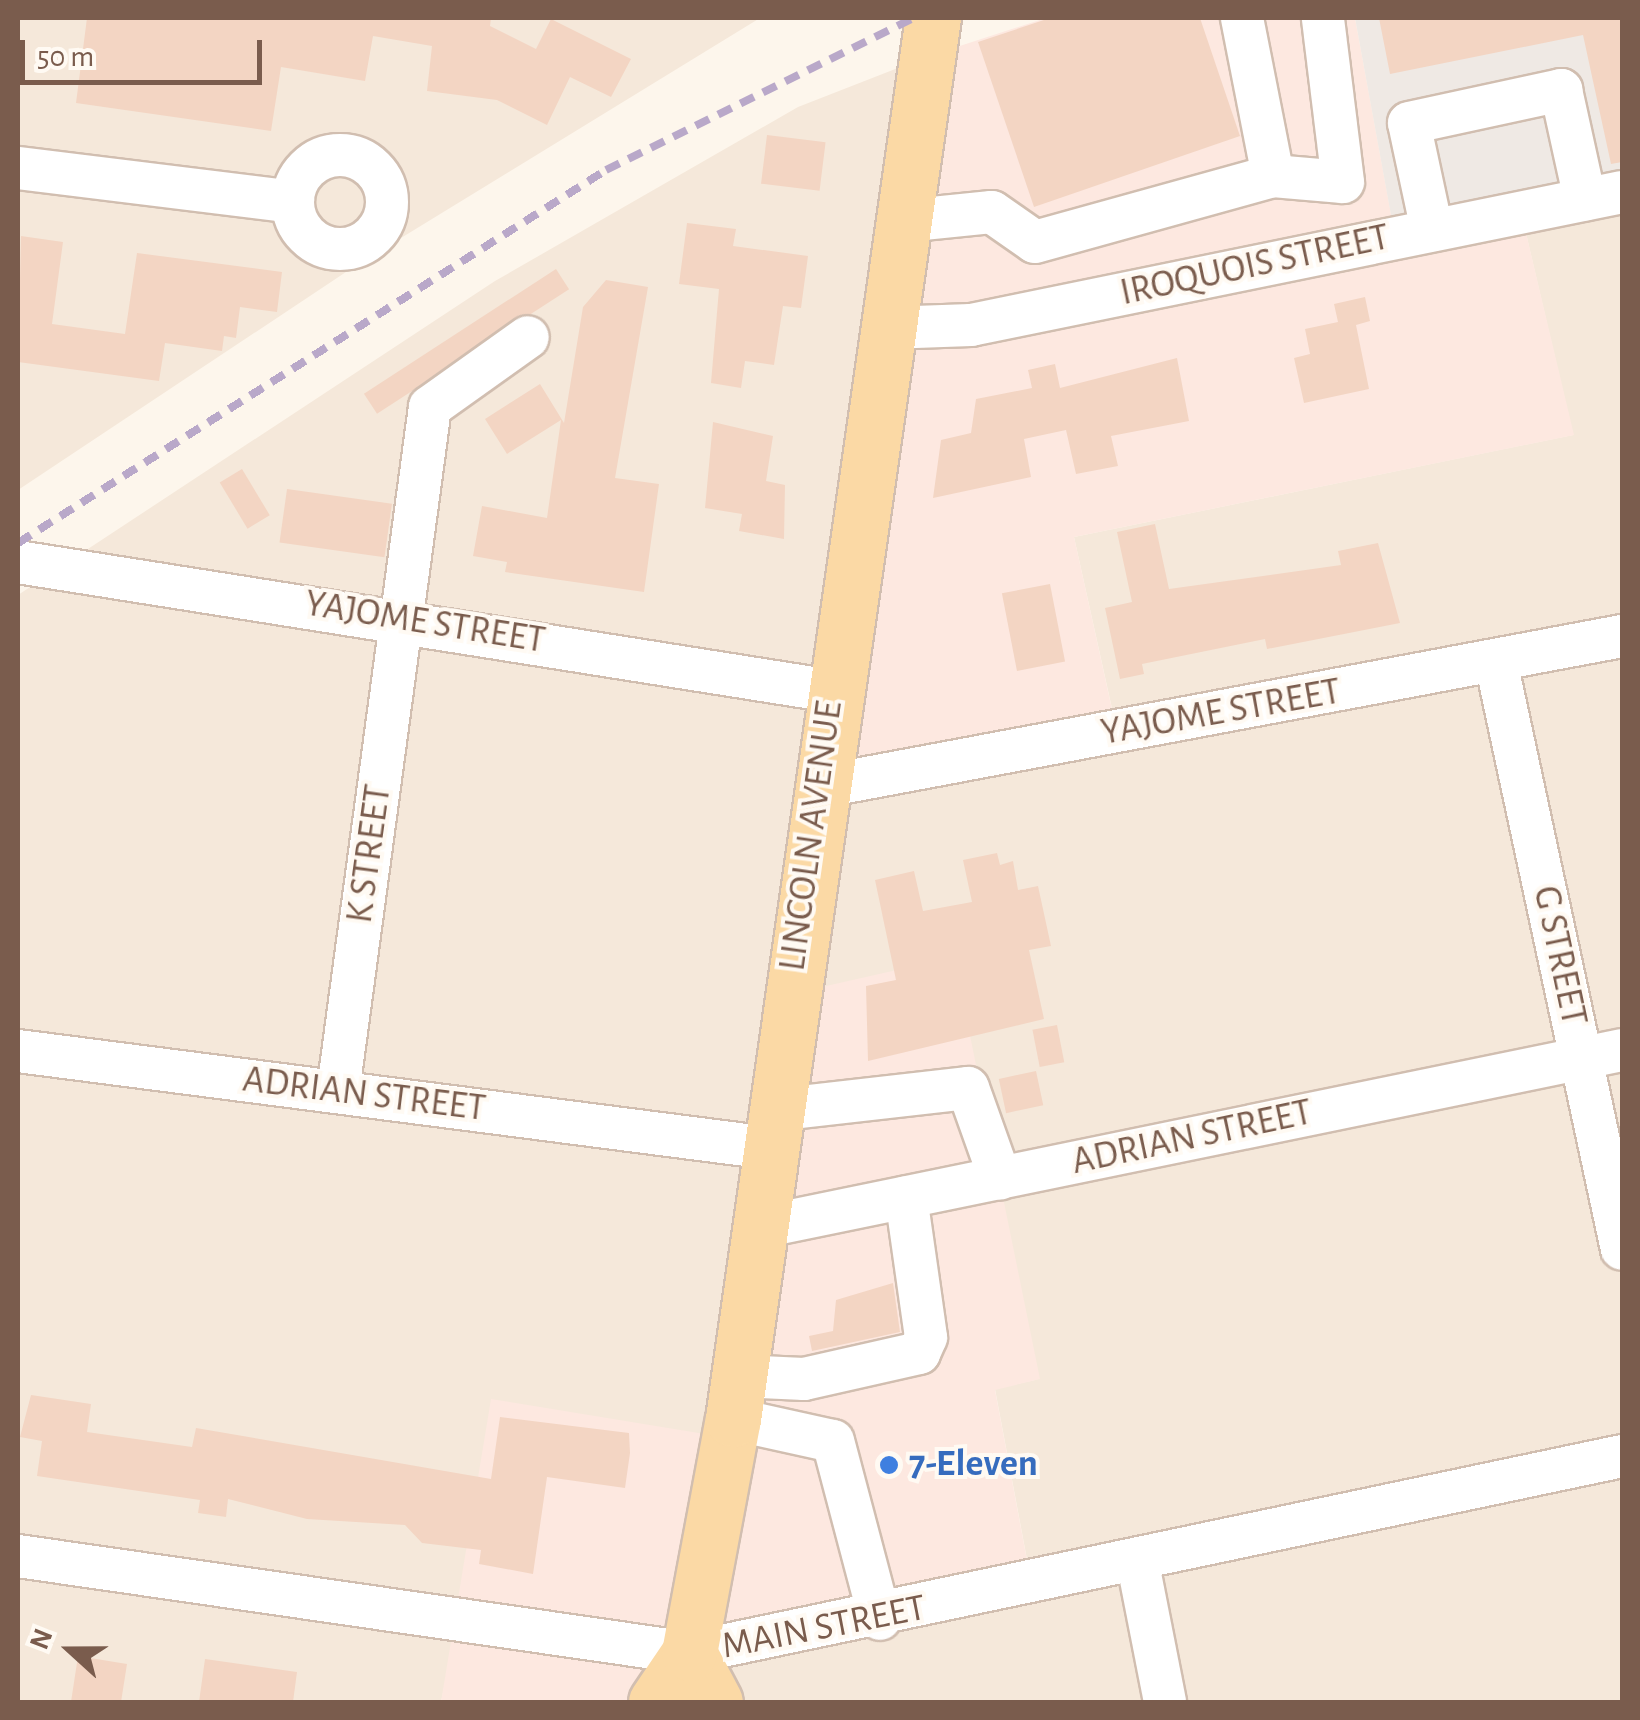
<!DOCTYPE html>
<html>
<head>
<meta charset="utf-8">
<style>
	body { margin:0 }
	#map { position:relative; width:1640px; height:1720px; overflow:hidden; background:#fdf6ec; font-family:"Alegreya Sans",sans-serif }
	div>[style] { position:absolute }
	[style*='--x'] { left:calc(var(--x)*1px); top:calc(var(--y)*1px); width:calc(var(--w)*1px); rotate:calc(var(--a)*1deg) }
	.residential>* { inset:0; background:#f5e8da }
	.commercial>* { inset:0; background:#fde8e0 }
	.industrial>* { inset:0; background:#efe9e4 }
	.building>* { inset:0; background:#f3d5c3; transform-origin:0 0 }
	.roads { filter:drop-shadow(2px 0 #d1beb0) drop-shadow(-2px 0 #d1beb0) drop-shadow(0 2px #d1beb0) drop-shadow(0 -2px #d1beb0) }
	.minor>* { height:42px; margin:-21px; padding:0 21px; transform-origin:21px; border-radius:21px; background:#fff }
	.minor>.ring { margin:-21px; padding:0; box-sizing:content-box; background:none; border:42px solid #fff; border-radius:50% }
	.major>* { height:55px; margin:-27.5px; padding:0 27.5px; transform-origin:27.5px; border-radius:27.5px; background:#fbd9a5 }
	.rail>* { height:8px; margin-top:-4px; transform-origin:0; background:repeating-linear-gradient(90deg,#b9a8c9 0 15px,transparent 0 25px) }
	.dots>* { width:28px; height:28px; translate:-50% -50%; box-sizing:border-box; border:5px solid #fffaf3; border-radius:50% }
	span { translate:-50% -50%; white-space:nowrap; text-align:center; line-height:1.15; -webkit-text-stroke:8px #fffaf3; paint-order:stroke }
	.street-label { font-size:38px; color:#7a5c4d }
	.shop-label { font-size:38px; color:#366cbe; font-weight:700 }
	.left { translate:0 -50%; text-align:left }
	.frame { position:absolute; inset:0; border:20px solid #7a5c4d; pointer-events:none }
	.north { position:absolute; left:20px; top:1600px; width:100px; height:100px; -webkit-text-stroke:8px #fffaf3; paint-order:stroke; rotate:291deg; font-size:28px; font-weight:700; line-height:40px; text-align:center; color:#7a5c4d }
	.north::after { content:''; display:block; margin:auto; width:35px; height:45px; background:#7a5c4d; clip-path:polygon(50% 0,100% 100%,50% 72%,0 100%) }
	.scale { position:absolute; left:20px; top:40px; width:242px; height:45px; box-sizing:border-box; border:5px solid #7a5c4d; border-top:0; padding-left:12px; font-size:30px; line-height:35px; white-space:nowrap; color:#7a5c4d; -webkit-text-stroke:8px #fffaf3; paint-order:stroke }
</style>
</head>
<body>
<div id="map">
	<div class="residential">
		<div style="clip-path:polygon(18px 18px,760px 18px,352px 268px,18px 490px)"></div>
		<div style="clip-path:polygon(926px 57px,1117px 731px,1074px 537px,1573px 435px,1521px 212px,1622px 192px,1622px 1702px,715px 1702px,689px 1653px,1032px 1586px,995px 1389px,1039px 1379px,733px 1419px,458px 1619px,441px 1702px,18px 1702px,18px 595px,495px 281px,798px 107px)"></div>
	</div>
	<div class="commercial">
		<div style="clip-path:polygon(1046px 18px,1355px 18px,1395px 236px,1521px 212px,1574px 435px,1074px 537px,1117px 732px,819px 787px,926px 57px)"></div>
		<div style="clip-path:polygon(954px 957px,1040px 1379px,995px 1390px,1032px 1587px,690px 1653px,656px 1702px,441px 1702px,491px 1399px,729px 1438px,791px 994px)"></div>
	</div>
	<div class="industrial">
		<div style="clip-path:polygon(1355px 18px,1622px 18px,1622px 192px,1395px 237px)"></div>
	</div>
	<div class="building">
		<div style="clip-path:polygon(87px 18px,491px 18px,490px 26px,536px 49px,551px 19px,631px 59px,611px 97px,570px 77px,547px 125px,497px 100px,427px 91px,432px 46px,373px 36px,365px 81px,281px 67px,271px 131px,76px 103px)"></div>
		<div style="clip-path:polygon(1050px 18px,1200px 18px,1240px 136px,1034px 207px,978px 42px)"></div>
		<div style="clip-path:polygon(1379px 18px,1622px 18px,1622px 162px,1611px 164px,1583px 35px,1390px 74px)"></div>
		<div style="left:767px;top:135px;width:59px;height:49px;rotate:7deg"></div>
		<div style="clip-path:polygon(687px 223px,736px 229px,733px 246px,808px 256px,801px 308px,783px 306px,774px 365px,745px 361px,741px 388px,711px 383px,719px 289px,679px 284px)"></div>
		<div style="clip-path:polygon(21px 236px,63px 242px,52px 324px,125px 334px,137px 253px,282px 272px,277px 312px,240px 307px,236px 338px,224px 336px,222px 351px,165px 343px,159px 381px,18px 362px)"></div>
		<div style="left:556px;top:269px;width:24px;height:229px;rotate:57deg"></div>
		<div style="clip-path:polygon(606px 280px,648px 287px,615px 478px,659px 484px,644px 592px,505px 572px,507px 562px,473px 556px,482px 506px,547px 518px,561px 420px,507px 454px,485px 419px,540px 384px,564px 423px,583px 307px)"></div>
		<div style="clip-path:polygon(1365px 297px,1370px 321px,1356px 325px,1369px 389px,1304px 403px,1294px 358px,1310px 354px,1305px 329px,1338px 322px,1334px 304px)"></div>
		<div style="clip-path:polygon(1177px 358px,1189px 421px,1111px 436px,1118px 466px,1076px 474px,1066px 430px,1024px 439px,1031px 477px,933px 498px,941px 440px,971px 433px,976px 399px,1032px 388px,1028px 370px,1055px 364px,1060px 388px)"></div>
		<div style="clip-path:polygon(713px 422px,773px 436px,766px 481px,785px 485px,784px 539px,739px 531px,742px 514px,705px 508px)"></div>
		<div style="left:242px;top:469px;width:54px;height:26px;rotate:59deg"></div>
		<div style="left:287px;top:489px;width:106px;height:54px;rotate:8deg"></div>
		<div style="clip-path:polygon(1155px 524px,1169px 589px,1341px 565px,1338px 551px,1378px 543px,1400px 623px,1267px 649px,1265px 639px,1142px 664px,1144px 674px,1120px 679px,1105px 608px,1132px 602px,1117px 532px)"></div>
		<div style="left:1050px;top:584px;width:79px;height:49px;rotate:79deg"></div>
		<div style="clip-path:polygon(997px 853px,1000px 865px,1013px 861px,1018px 890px,1038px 886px,1051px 946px,1029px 950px,1044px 1019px,868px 1061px,866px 986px,896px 980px,875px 880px,914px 871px,923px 911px,972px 902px,963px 860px)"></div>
		<div style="left:1057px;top:1025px;width:38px;height:25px;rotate:79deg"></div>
		<div style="left:1036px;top:1071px;width:35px;height:38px;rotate:78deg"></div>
		<div style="clip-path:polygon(893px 1283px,900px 1332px,812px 1351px,809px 1336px,833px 1331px,836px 1300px)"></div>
		<div style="clip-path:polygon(31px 1395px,91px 1404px,87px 1432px,192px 1447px,196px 1428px,491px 1479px,500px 1417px,629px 1433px,630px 1453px,625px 1488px,547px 1477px,533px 1574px,479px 1564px,481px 1550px,422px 1543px,405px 1525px,307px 1519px,228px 1499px,226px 1517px,198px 1513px,200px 1500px,37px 1476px,42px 1441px,20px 1437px)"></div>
		<div style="clip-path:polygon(78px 1656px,127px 1664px,121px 1702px,71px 1702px)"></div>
		<div style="clip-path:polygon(205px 1659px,297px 1672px,293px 1702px,199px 1702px)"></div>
	</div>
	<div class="roads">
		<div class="minor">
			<div style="--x:1242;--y:18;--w:161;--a:78.9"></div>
			<div class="ring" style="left:293px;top:155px;width:52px;height:52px"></div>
			<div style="--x:18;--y:168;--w:277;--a:7"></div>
			<div style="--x:903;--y:221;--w:89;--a:-5.8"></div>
			<div style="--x:992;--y:212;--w:52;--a:34.9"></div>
			<div style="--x:1035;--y:242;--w:247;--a:-15.5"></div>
			<div style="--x:1273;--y:176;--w:70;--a:4.9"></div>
			<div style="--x:1343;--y:182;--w:165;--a:-97"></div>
			<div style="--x:1432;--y:230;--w:109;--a:-102.1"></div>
			<div style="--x:1409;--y:123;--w:156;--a:-12.2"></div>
			<div style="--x:1561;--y:90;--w:112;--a:77.6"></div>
			<div style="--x:887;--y:328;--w:84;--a:-2"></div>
			<div style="--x:971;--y:325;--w:664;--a:-11.55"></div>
			<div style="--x:18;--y:562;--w:824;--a:9.01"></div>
			<div style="--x:1496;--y:662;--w:600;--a:77.89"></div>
			<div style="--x:819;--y:787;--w:817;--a:-10.65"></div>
			<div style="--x:18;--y:1051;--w:757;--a:7.36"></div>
			<div style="--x:338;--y:1091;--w:690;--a:-82.34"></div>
			<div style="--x:430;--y:407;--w:120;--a:-35.5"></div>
			<div style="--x:774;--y:1110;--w:195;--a:-6.5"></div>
			<div style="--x:968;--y:1088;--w:96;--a:70.4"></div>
			<div style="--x:761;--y:1227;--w:879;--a:-11.62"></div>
			<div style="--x:739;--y:1376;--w:65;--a:2.6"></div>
			<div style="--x:804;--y:1379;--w:118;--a:-12.7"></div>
			<div style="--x:919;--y:1353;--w:17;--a:-66"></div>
			<div style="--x:926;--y:1337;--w:141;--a:-98.1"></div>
			<div style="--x:733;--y:1419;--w:102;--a:12.4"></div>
			<div style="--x:833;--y:1441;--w:184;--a:75.2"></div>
			<div style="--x:18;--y:1556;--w:678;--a:8.23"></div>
			<div style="--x:689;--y:1653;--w:954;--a:-11.92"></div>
			<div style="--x:1138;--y:1564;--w:141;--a:78.9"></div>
		</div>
		<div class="major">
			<div style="--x:689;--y:1653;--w:55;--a:62"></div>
			<div style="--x:656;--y:1702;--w:59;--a:-56"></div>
			<div style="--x:689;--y:1653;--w:238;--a:-79.4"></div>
			<div style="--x:733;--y:1419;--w:1415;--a:-81.88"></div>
		</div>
	</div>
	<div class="rail">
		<div style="--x:18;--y:543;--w:696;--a:-32.39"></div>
		<div style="--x:606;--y:170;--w:343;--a:-26.3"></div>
	</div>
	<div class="dots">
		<div style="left:889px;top:1465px;background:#3f7fe0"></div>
	</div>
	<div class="street-label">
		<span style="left:1255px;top:266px;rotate:-12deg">IROQUOIS STREET</span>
		<span style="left:425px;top:623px;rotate:9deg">YAJOME STREET</span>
		<span style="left:1221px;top:713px;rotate:-10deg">YAJOME STREET</span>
		<span style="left:812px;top:836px;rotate:-82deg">LINCOLN AVENUE</span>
		<span style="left:370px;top:854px;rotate:-82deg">K STREET</span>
		<span style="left:1559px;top:956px;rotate:78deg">G STREET</span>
		<span style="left:364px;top:1095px;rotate:7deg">ADRIAN STREET</span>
		<span style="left:1192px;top:1138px;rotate:-12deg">ADRIAN STREET</span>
		<span style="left:824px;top:1628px;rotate:-11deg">MAIN STREET</span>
	</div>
	<div class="shop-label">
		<span class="left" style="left:909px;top:1465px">7-Eleven</span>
	</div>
	<div class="frame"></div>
	<div class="north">N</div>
	<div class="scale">50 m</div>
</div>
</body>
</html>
